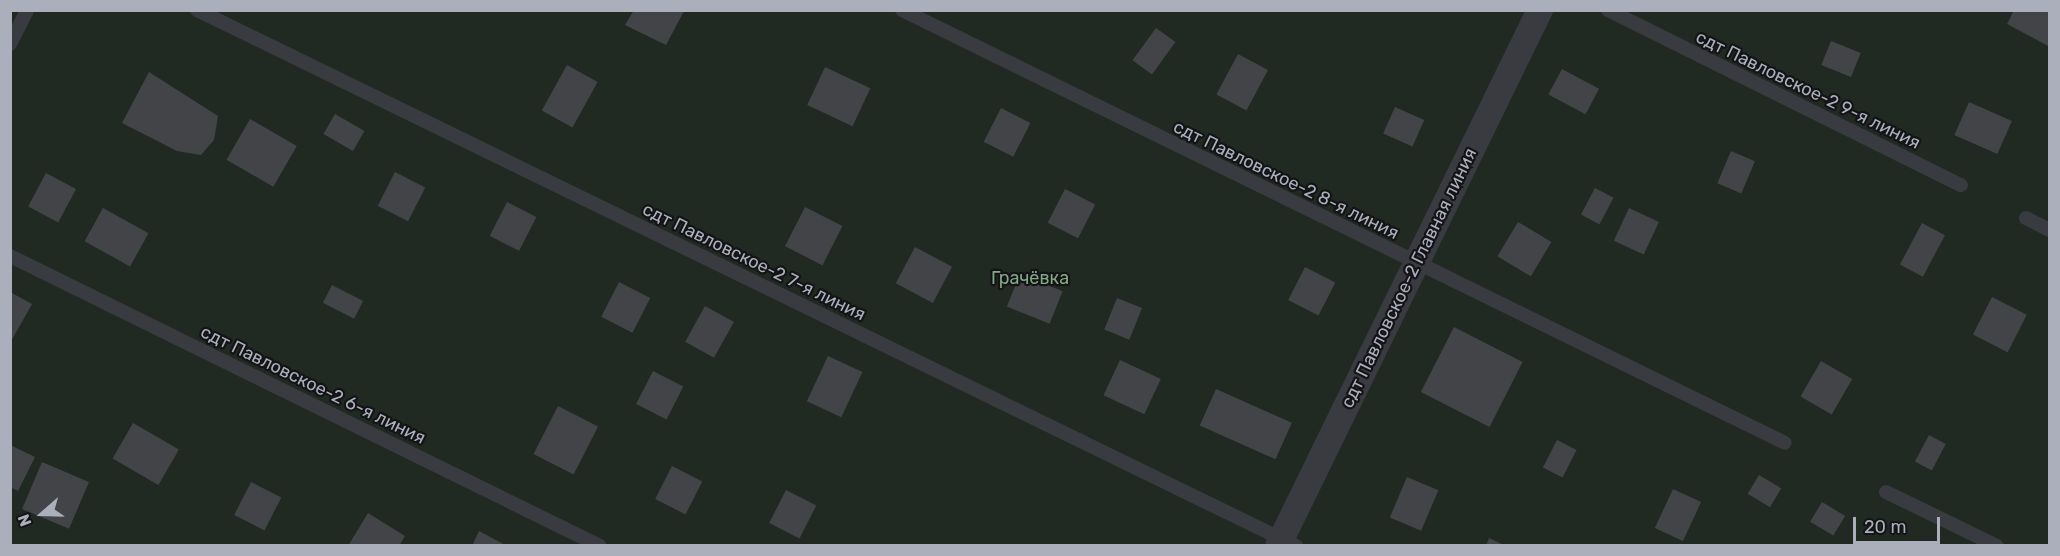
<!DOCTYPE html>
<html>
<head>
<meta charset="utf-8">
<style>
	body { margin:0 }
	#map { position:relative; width:2060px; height:556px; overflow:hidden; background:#19191b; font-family:Rubik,sans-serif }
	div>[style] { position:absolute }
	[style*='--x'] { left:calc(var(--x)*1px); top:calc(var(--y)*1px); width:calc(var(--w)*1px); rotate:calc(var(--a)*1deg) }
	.green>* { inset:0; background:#202a22; transform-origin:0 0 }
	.building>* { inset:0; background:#434448; transform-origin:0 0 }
	.lane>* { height:14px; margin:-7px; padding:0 7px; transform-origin:7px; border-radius:7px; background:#3a3a41 }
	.street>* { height:26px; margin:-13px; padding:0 13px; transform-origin:13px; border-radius:13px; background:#3a3a41 }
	span { translate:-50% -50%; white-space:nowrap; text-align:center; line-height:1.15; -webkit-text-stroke:4.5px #141416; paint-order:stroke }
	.street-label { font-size:18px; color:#abafbc }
	.park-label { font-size:18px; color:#81a785 }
	.frame { position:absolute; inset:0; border:12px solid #abafbc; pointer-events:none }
	.north { position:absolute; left:12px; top:484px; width:60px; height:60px; -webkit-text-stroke:4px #141416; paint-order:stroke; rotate:250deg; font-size:16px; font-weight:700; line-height:24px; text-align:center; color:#abafbc }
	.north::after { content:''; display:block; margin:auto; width:21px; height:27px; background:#abafbc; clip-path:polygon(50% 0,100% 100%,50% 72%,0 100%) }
	.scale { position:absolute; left:1853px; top:517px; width:87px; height:27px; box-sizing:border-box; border:3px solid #abafbc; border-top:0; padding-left:8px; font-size:18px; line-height:21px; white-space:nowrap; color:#abafbc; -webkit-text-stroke:4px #141416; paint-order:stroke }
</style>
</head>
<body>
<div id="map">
	<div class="green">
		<div style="left:10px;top:11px;width:2039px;height:534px"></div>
	</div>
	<div class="building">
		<div style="clip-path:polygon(634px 10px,682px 10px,684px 11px,666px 45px,625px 25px)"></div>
		<div style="clip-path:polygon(2014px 10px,2050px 10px,2050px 47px,2007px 24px)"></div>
		<div style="left:1156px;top:28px;width:24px;height:40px;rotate:36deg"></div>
		<div style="left:1831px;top:41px;width:32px;height:26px;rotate:22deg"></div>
		<div style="left:1238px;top:54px;width:34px;height:46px;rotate:28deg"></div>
		<div style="left:567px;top:65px;width:35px;height:52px;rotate:29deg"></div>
		<div style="left:825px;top:67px;width:50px;height:42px;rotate:25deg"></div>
		<div style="left:1562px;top:69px;width:42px;height:29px;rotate:28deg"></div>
		<div style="clip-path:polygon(149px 72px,218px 116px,214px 140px,201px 155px,177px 151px,122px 123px)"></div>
		<div style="left:1969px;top:102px;width:47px;height:36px;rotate:24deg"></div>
		<div style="left:1395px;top:107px;width:32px;height:29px;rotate:24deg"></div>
		<div style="left:1001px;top:108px;width:33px;height:38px;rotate:27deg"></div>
		<div style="left:335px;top:114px;width:34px;height:23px;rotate:30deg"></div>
		<div style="left:250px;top:119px;width:54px;height:47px;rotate:30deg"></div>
		<div style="left:1731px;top:151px;width:26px;height:35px;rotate:23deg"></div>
		<div style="left:395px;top:172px;width:34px;height:38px;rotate:27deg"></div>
		<div style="left:46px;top:173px;width:34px;height:38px;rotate:28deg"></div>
		<div style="left:1595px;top:188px;width:21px;height:30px;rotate:28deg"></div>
		<div style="left:1065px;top:189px;width:34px;height:38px;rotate:27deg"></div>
		<div style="left:507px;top:202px;width:33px;height:38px;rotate:27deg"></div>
		<div style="left:805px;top:207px;width:42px;height:44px;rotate:27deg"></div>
		<div style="left:103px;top:208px;width:52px;height:38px;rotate:29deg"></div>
		<div style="left:1629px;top:208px;width:33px;height:36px;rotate:25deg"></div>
		<div style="left:1518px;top:222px;width:39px;height:40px;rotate:31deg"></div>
		<div style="left:1922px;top:223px;width:26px;height:47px;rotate:28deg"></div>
		<div style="left:915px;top:247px;width:42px;height:41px;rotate:28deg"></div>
		<div style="left:1305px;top:267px;width:34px;height:37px;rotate:27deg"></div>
		<div style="left:1020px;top:274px;width:46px;height:35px;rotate:22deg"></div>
		<div style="left:619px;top:282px;width:35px;height:39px;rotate:27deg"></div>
		<div style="left:332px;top:285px;width:35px;height:20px;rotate:27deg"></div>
		<div style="clip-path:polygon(10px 292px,32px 304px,10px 343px)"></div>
		<div style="left:1992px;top:297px;width:39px;height:42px;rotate:27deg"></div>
		<div style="left:1117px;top:298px;width:27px;height:34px;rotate:22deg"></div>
		<div style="left:705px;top:306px;width:33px;height:41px;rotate:29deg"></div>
		<div style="left:1454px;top:327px;width:77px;height:73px;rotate:27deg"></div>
		<div style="left:828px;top:356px;width:38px;height:50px;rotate:25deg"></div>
		<div style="left:1120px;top:360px;width:45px;height:39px;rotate:25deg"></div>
		<div style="left:1821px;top:361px;width:36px;height:41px;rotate:30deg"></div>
		<div style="left:653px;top:371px;width:34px;height:37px;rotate:27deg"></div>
		<div style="left:1216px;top:389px;width:83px;height:40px;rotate:24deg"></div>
		<div style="left:558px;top:406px;width:45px;height:54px;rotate:27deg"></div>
		<div style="left:133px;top:423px;width:53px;height:41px;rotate:30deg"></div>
		<div style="left:1929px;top:435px;width:19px;height:30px;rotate:28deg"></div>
		<div style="left:1557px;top:440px;width:22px;height:31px;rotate:27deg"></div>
		<div style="clip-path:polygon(10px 445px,35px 457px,18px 491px,10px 487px)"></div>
		<div style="left:42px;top:462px;width:51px;height:51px;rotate:23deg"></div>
		<div style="left:672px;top:466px;width:34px;height:37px;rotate:27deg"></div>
		<div style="left:1759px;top:475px;width:26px;height:22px;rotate:31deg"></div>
		<div style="left:1407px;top:477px;width:34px;height:44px;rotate:23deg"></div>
		<div style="left:251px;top:482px;width:34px;height:37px;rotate:27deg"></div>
		<div style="left:1673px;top:489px;width:31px;height:43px;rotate:25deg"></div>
		<div style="left:786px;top:490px;width:34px;height:37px;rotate:27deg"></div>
		<div style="left:1822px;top:502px;width:27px;height:23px;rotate:31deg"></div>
		<div style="clip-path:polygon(368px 513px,405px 536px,399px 546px,348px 546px)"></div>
		<div style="clip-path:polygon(479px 531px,507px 546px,472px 546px)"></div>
		<div style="clip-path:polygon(1489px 538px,1506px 546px,1486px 546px)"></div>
	</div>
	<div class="lane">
		<div style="--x:197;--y:10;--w:1223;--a:26"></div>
		<div style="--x:902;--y:10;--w:983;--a:26.12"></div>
		<div style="--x:1608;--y:10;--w:394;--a:26.4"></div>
		<div style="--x:10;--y:44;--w:38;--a:-63"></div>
		<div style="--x:2026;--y:218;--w:27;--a:27"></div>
		<div style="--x:10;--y:256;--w:657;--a:26.18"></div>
		<div style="--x:1886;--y:492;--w:123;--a:25.9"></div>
	</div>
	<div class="street">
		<div style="--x:1278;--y:546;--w:597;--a:-63.95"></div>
	</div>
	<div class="street-label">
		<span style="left:1808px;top:90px;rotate:26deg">сдт Павловское-2 9-я линия</span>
		<span style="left:1286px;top:180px;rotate:26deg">сдт Павловское-2 8-я линия</span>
		<span style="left:754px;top:262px;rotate:26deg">сдт Павловское-2 7-я линия</span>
		<span style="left:1409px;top:278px;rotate:-64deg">сдт Павловское-2 Главная линия</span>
		<span style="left:313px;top:385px;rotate:26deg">сдт Павловское-2 6-я линия</span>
	</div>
	<div class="park-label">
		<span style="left:1030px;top:278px">Грачёвка</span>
	</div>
	<div class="frame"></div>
	<div class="north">N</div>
	<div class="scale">20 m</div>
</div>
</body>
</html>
